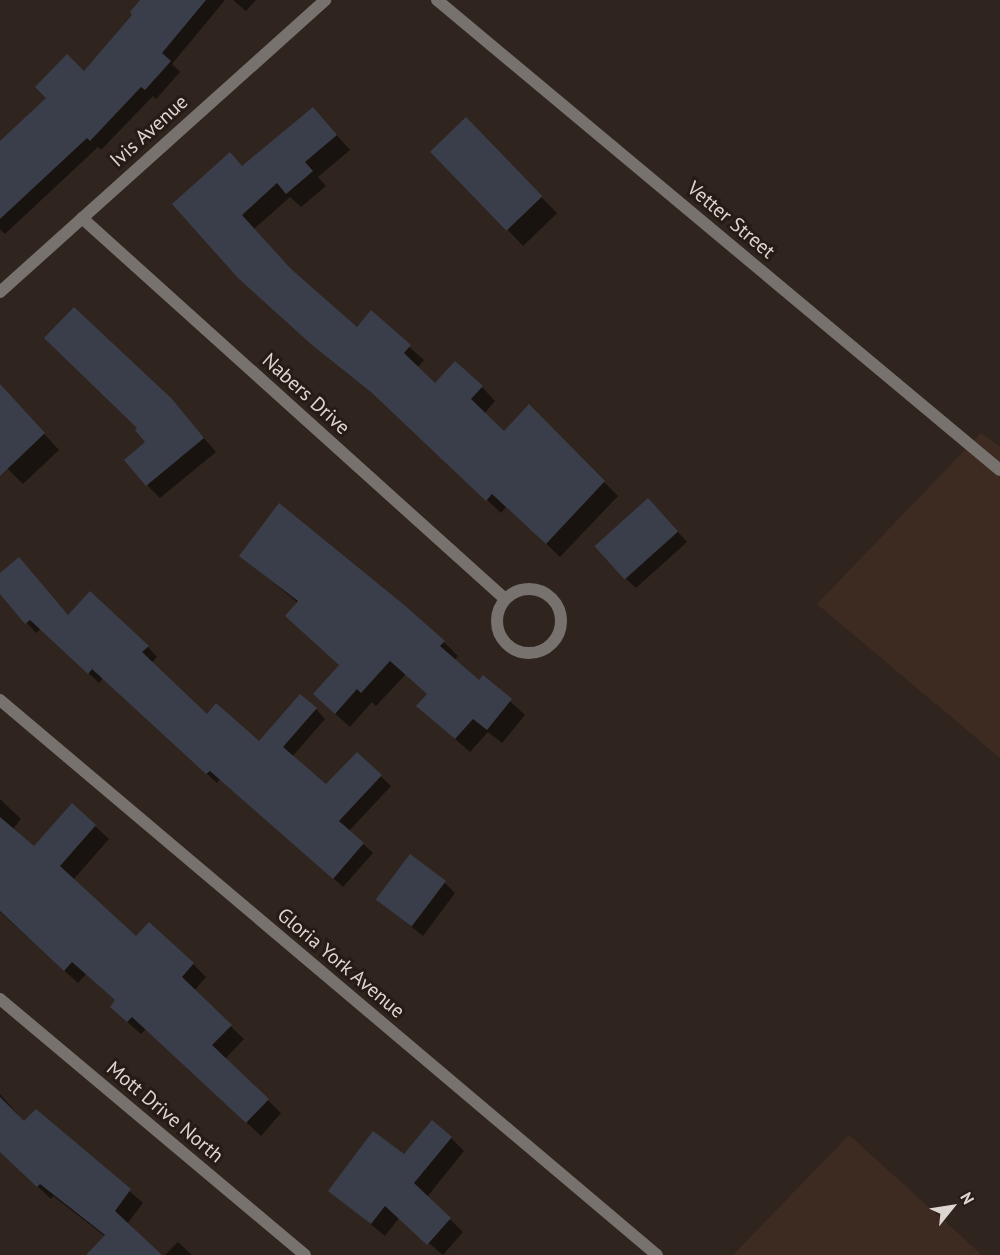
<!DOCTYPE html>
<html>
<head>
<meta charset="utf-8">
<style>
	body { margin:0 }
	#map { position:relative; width:1000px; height:1255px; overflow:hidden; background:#30241e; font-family:"PT Sans",sans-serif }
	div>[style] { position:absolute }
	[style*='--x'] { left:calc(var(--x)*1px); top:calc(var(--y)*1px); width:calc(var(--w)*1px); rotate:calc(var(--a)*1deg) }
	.built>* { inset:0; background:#3d2b21 }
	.shadow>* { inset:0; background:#0007; transform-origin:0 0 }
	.building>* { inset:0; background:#3a3e4b; transform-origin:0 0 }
	.street>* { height:12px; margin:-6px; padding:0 6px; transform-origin:6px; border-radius:6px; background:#78726e }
	.street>.ring { margin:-6px; padding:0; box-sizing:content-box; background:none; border:12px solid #78726e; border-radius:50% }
	span { translate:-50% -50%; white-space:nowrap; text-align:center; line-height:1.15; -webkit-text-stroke:6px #261b15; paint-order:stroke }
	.street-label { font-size:20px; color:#ddd5d0 }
	.north { position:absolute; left:922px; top:1177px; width:60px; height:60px; -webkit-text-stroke:4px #261b15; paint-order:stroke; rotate:60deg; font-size:16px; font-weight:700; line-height:24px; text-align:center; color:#ddd5d0 }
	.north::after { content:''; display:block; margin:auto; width:21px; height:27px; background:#ddd5d0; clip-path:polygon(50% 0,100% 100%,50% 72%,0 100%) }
</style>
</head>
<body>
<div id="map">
	<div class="built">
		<div style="clip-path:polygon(981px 433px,1000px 447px,1000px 758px,817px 604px)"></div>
		<div style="clip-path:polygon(849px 1135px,982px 1255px,733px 1255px)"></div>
	</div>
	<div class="shadow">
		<div style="clip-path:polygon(142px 0,225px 0,172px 64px,180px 72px,156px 99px,153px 96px,101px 150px,98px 147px,5px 234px,0 229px,0 143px,84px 73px,134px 15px)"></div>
		<div style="clip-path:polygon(233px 0,256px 0,246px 11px)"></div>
		<div style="clip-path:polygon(313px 109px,350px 150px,318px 177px,326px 186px,301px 207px,290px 197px,254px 229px,296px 276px,357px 329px,371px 313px,424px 360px,417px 368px,435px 385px,482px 387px,495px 401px,484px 414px,504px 434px,529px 407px,618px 496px,560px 557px,507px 506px,501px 513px,387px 406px,240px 277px,243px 168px)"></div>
		<div style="left:466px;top:119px;width:131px;height:47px;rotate:46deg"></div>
		<div style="clip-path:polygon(0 386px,59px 450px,23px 484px,0 461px)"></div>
		<div style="clip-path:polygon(184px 415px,216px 452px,160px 498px,147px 485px,147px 443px,139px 428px)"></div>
		<div style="clip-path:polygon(658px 510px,687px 542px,636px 588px,625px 578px)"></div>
		<div style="clip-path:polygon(241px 556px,444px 642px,458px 656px,454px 661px,480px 682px,484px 677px,525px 715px,502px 743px,488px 732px,470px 752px,418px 706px,428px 694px,406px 674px,376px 706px,372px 702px,350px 727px,330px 709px,341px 666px,298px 603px)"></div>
		<div style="clip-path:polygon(0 575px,69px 616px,148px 647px,157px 657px,151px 663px,207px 716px,259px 744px,316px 709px,325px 719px,292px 757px,327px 786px,357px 754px,391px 786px,349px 831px,373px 853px,343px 887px,220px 779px,217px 783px,103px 678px,99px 683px,41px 629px,36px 633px,0 592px)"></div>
		<div style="clip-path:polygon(0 799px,21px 819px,13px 829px,35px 848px,95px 826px,109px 839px,73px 880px,137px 938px,193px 964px,206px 977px,194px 991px,244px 1039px,225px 1059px,281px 1113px,261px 1136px,146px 1029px,141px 1034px,125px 1020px,117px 1001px,86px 974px,78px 983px,0 912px)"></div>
		<div style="clip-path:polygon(445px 883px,455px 893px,423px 936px,378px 900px)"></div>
		<div style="clip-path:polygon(0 1094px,25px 1123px,37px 1111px,143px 1203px,127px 1224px,137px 1255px,129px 1255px,53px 1196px,51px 1199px,0 1151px)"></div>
		<div style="clip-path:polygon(451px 1138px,464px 1151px,427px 1197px,463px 1232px,443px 1255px,399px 1218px,385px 1236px,330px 1190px)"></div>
		<div style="clip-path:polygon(178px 1242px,192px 1255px,165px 1255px)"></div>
	</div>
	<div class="building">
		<div style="clip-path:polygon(140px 0,206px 0,162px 53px,171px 61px,145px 90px,141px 87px,90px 141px,87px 138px,0 219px,0 141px,46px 98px,35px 87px,67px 54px,84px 71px,132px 15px,130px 12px)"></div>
		<div style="clip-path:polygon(313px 107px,337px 135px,305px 162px,313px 171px,286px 194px,277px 183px,242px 215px,291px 269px,357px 327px,371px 310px,411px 345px,404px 353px,435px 383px,455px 361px,483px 386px,471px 399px,504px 431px,529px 404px,605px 481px,546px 544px,492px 494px,486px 501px,371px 392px,312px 345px,238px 278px,172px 204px,230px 152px,242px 166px)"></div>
		<div style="left:466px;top:117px;width:110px;height:50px;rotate:46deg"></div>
		<div style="clip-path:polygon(74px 307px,172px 399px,204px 438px,146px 486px,124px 460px,145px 442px,135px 430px,137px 428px,44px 338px)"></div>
		<div style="clip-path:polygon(0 384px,45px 433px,0 476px)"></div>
		<div style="left:648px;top:498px;width:45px;height:72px;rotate:48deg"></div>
		<div style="clip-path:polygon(279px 503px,403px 604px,445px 641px,440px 646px,479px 680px,483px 675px,512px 699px,487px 730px,473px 719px,455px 739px,416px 706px,427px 694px,390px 661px,361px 693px,357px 689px,335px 714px,313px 694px,339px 665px,285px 616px,298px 601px,239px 556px)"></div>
		<div style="clip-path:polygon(19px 557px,68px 615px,90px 591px,149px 646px,142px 652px,207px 714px,216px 703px,259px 741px,300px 694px,317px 708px,283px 747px,326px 784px,357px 752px,382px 775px,339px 821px,364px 843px,333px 879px,210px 771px,206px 774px,92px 669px,88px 674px,30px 620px,25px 624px,0 594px,0 573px)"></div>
		<div style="clip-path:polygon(72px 803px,96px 825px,60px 866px,136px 936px,149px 922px,194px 963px,182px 977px,232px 1025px,212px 1045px,269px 1099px,246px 1123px,132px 1017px,127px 1022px,110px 1007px,115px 1000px,72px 962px,64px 971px,0 911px,0 817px,34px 846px)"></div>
		<div style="left:410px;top:854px;width:45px;height:57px;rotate:37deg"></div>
		<div style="clip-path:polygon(0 1097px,24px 1121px,36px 1109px,131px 1189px,115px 1211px,162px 1255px,86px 1255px,105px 1235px,40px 1184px,37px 1187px,0 1152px)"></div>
		<div style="clip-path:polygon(432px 1120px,452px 1137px,414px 1183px,451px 1218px,427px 1245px,385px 1206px,371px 1224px,328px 1191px,373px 1131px,404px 1154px)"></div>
	</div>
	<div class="street">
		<div style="--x:437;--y:0;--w:733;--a:39.86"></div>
		<div style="--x:82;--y:218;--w:569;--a:42.01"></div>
		<div style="--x:0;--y:292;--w:437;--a:-41.9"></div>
		<div class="ring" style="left:497px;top:589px;width:52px;height:52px"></div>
		<div style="--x:0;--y:700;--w:860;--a:40.19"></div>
		<div style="--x:0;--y:999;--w:398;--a:40"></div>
	</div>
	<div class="street-label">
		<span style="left:149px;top:131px;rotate:-42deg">Ivis Avenue</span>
		<span style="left:731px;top:220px;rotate:40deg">Vetter Street</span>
		<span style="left:306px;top:394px;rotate:42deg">Nabers Drive</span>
		<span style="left:341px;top:963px;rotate:40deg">Gloria York Avenue</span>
		<span style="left:165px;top:1112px;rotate:40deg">Mott Drive North</span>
	</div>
	<div class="north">N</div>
</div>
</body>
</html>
